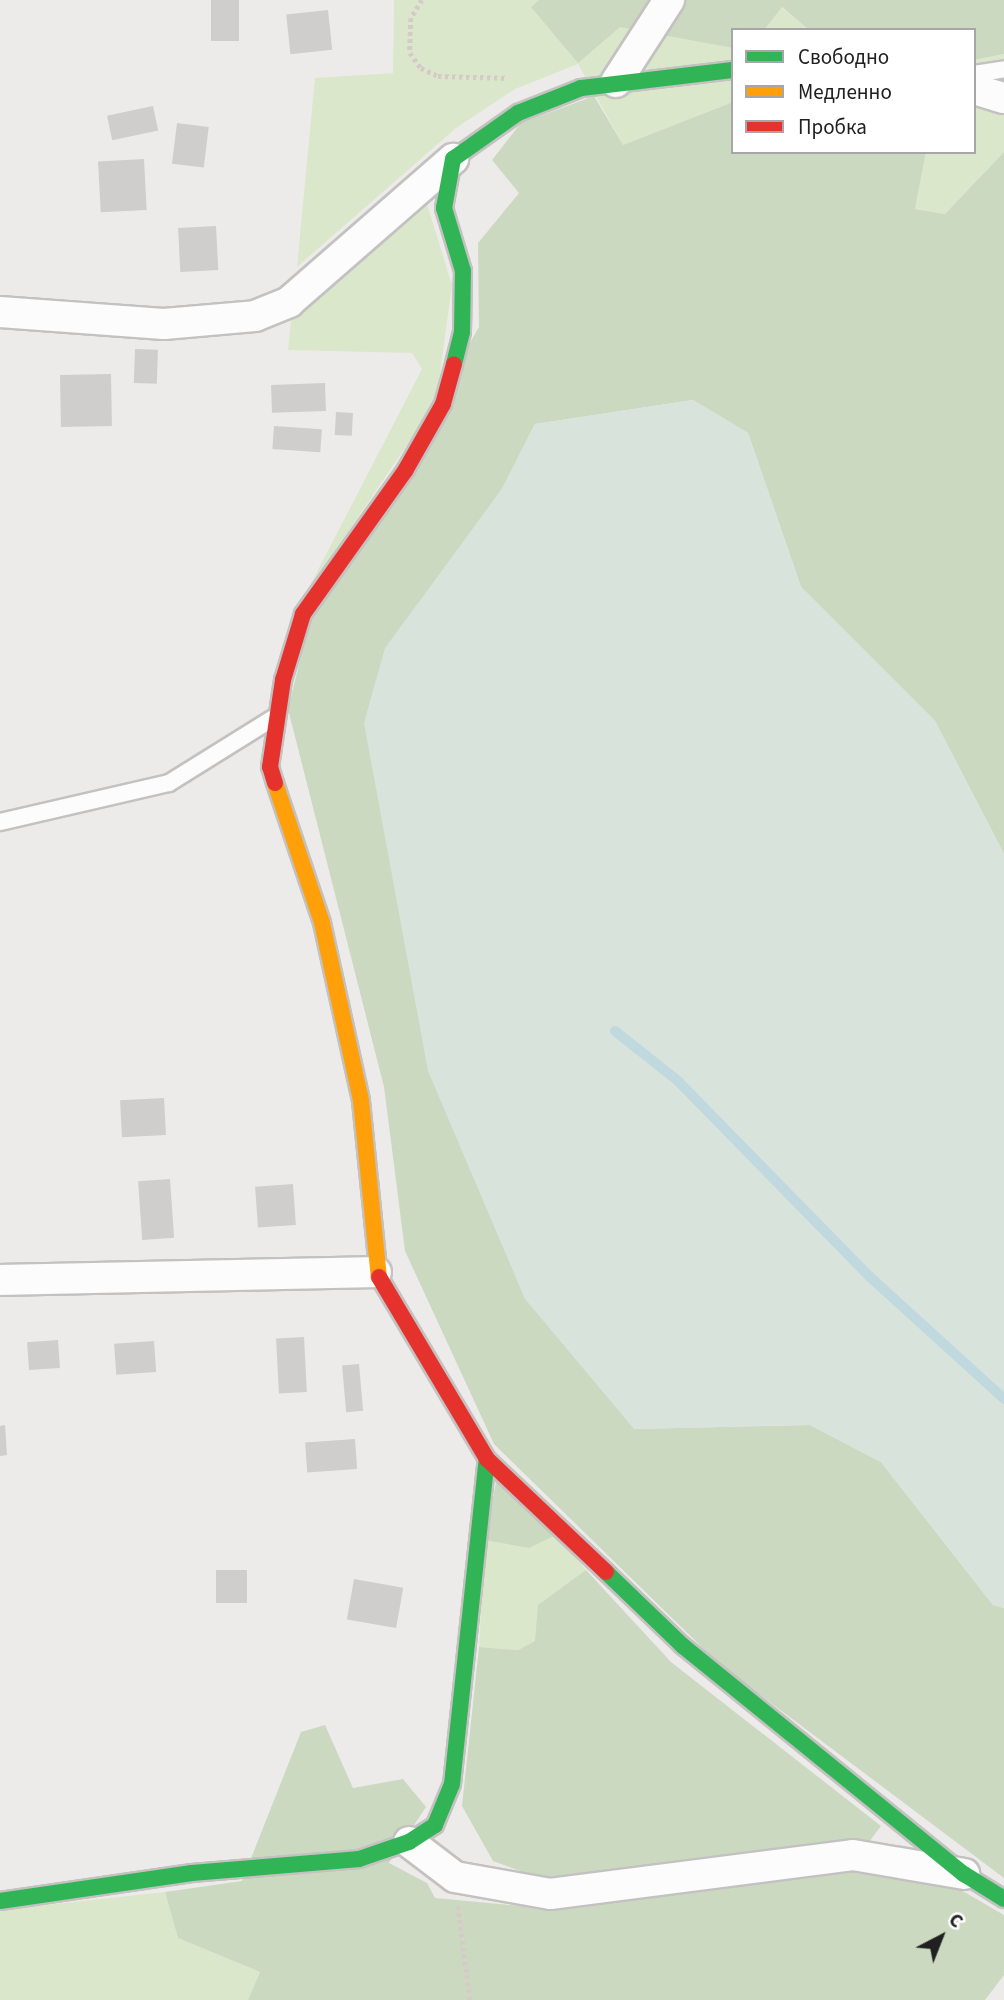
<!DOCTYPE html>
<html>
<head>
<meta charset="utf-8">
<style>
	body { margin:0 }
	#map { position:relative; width:1004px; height:2000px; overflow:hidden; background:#edebe9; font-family:"Source Sans 3",sans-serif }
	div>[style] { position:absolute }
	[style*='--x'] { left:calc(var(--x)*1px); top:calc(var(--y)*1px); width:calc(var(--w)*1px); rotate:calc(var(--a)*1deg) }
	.grass>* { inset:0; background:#dbe7cb }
	.forest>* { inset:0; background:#cbd9c1 }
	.wetland>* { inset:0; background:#d8e3dc }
	.stream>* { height:10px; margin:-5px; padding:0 5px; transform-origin:5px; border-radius:5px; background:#c0d9de }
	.building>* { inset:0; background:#d0cecc; transform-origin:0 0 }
	.path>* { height:4.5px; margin-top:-2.25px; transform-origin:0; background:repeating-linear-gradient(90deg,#d6cac9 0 3.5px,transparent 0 7px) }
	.roads { filter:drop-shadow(2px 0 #c3c2c1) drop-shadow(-2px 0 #c3c2c1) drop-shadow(0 2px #c3c2c1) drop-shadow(0 -2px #c3c2c1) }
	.lane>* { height:16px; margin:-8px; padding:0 8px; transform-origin:8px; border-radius:8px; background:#fcfcfc }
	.street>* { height:30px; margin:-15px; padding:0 15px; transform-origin:15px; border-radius:15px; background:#fcfcfc }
	.fast>* { height:16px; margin:-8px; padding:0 8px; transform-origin:8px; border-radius:8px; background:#30b455 }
	.slow>* { height:16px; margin:-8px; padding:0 8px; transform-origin:8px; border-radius:8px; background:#ff9f0a }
	.jam>* { height:16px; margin:-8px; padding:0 8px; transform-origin:8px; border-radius:8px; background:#e5322d }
	span { translate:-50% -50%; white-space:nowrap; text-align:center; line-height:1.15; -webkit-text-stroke:5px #fff; paint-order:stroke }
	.legend { position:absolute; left:731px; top:28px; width:245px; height:126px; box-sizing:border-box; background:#fff; border:2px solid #a6a6a6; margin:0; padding:9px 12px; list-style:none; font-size:21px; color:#202020 }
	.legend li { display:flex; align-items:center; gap:14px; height:35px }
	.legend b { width:35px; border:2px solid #a6a6a6 }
	.north { position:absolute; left:906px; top:1902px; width:70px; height:70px; -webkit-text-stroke:5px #fff; paint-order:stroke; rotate:42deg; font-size:19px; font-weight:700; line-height:28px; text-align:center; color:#202020 }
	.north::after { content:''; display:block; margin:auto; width:24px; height:32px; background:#202020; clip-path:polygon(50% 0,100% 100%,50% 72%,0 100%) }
</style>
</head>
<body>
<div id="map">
	<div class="grass">
		<div style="clip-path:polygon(394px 0,539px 0,531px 7px,733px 48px,733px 102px,623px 145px,578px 64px,515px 89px,456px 128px,297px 267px,315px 78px,393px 73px)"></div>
		<div style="clip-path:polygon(781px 7px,809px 30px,764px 30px)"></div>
		<div style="clip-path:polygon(1004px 54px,1004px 152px,945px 214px,915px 209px,926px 152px,974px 152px,974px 60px)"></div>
		<div style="clip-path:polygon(416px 200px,427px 204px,452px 285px,436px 402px,304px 597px,422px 369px,412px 353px,288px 350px,292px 310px)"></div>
		<div style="clip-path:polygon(556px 1535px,586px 1570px,535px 1641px,518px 1650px,479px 1647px,485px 1540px)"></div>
		<div style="clip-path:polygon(165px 1892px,178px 1938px,260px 1972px,248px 2000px,0 2000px,0 1910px)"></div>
	</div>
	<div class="forest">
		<div style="clip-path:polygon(539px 0,1004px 0,1004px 54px,974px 60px,974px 30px,809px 30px,782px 7px,764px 30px,733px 30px,733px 48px,620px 27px,578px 63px,531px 7px)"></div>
		<div style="clip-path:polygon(594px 96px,623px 145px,733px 102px,733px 152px,926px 152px,915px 209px,945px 214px,1004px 152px,1004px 854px,935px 721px,801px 587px,748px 433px,693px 400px,535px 424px,502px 489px,386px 648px,634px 1429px,810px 1425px,881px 1462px,993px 1605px,1004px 1608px,1004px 1878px,719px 1664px,494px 1444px,405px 1251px,384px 1087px,288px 709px,310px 620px,479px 327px,478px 243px,519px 193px,492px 160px,521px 123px)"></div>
		<div style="clip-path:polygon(496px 1482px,556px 1535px,529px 1548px,485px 1540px)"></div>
		<div style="clip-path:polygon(586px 1570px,671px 1662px,881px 1826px,866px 1846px,558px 1885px,493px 1861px,462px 1806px,479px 1647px,518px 1650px,535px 1641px,538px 1605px)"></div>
		<div style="clip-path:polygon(325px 1725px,353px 1788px,403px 1779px,426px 1807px,389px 1863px,427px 1883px,435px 1898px,555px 1909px,850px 1867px,954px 1886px,1004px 1915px,1004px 1975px,985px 2000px,248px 2000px,260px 1972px,178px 1938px,165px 1892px,242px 1881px,301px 1732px)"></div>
	</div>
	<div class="wetland">
		<div style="clip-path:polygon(693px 400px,748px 433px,801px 587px,935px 721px,1004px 854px,1004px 1608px,993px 1605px,881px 1462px,810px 1425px,634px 1429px,525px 1299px,428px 1071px,364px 723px,385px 648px,502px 489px,535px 424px)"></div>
	</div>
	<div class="stream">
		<div style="--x:615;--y:1031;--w:80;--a:38.4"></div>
		<div style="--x:678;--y:1081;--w:273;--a:45.6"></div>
		<div style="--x:869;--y:1276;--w:183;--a:42.3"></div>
	</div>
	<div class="building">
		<div style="left:211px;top:0;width:28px;height:41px"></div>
		<div style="left:328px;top:10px;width:40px;height:42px;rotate:84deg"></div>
		<div style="left:153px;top:106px;width:25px;height:47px;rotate:78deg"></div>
		<div style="left:177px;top:123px;width:32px;height:41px;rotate:7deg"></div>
		<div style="left:144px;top:159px;width:51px;height:46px;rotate:87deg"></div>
		<div style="left:216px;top:226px;width:44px;height:38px;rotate:87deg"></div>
		<div style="left:135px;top:349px;width:23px;height:34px;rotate:2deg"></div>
		<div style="left:111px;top:374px;width:52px;height:51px;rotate:89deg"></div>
		<div style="left:325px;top:383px;width:28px;height:54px;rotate:88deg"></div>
		<div style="left:336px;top:412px;width:17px;height:23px;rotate:3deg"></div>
		<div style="left:274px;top:426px;width:48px;height:23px;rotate:4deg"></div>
		<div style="left:164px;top:1098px;width:37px;height:44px;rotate:87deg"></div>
		<div style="left:170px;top:1179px;width:59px;height:32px;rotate:86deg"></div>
		<div style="left:293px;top:1184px;width:41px;height:38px;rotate:86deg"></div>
		<div style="left:304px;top:1337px;width:55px;height:28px;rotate:87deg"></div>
		<div style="left:58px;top:1340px;width:28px;height:31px;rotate:86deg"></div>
		<div style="left:154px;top:1341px;width:31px;height:40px;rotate:86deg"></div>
		<div style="left:359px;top:1364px;width:47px;height:17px;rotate:85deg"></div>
		<div style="clip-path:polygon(5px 1425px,7px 1455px,0 1456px,0 1426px)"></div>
		<div style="left:355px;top:1439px;width:30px;height:50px;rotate:86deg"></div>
		<div style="left:216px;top:1570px;width:31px;height:33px"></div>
		<div style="left:354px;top:1579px;width:50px;height:41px;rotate:10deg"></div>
	</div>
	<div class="path">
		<div style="--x:422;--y:0;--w:21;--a:121"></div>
		<div style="--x:411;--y:18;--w:35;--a:92"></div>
		<div style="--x:410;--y:53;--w:19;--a:54"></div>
		<div style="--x:421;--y:68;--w:19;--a:25"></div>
		<div style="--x:438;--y:76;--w:70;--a:1.6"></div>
		<div style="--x:458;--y:1906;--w:95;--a:82.7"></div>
	</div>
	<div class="roads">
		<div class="lane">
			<div style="--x:974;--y:74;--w:30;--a:-9"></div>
			<div style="--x:0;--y:822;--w:173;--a:-13"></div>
			<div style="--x:169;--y:783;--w:121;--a:-31.9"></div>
		</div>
		<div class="street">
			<div style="--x:616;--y:82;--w:98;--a:-57.1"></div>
			<div style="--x:974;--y:89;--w:31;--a:17"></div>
			<div style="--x:0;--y:312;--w:164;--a:4.2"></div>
			<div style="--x:164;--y:324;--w:91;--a:-5"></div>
			<div style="--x:255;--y:316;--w:37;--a:-22"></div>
			<div style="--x:289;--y:302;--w:218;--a:-41.1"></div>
			<div style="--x:0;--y:1280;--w:376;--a:-1.2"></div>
			<div style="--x:409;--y:1842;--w:58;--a:37.3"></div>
			<div style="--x:455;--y:1877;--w:97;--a:10.1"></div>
			<div style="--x:550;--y:1894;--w:305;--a:-7.3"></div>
			<div style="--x:853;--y:1855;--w:113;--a:9.7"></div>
		</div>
		<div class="fast">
			<div style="--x:454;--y:364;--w:33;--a:-76"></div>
			<div style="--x:462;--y:332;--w:61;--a:-89.1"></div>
			<div style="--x:463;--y:271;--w:66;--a:-106.8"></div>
			<div style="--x:444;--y:208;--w:50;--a:-79.6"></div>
			<div style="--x:453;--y:159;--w:80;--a:-35.3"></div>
			<div style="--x:518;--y:113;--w:68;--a:-21.6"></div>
			<div style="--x:581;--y:88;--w:153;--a:-6.8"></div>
			<div style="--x:606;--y:1572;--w:107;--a:43.9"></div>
			<div style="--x:683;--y:1646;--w:362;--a:39.1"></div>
			<div style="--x:964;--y:1874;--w:47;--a:32"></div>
			<div style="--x:0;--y:1901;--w:194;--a:-8.3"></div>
			<div style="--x:192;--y:1873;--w:168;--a:-4.8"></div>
			<div style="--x:359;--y:1859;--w:53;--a:-18.8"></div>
			<div style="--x:409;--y:1842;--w:31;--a:-33"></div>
			<div style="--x:435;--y:1825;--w:44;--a:-67.5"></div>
			<div style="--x:452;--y:1784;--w:327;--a:-83.9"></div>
		</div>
		<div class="slow">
			<div style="--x:275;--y:783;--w:148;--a:71.4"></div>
			<div style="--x:322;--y:923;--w:182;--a:77.6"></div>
			<div style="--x:361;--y:1101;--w:177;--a:84.2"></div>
		</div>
		<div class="jam">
			<div style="--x:275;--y:783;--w:17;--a:-107"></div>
			<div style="--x:270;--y:767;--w:88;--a:-81.5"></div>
			<div style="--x:283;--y:680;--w:69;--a:-73.1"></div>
			<div style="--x:303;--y:614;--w:176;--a:-54.5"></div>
			<div style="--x:405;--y:471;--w:77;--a:-60.4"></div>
			<div style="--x:443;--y:404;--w:41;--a:-74.6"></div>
			<div style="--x:379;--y:1277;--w:212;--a:59.3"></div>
			<div style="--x:487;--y:1459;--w:164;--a:43.5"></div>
		</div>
	</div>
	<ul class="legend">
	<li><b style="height:9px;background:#30b455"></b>Свободно</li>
	<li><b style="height:9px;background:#ff9f0a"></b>Медленно</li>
	<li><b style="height:9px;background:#e5322d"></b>Пробка</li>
	</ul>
	<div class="north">С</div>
</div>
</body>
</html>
